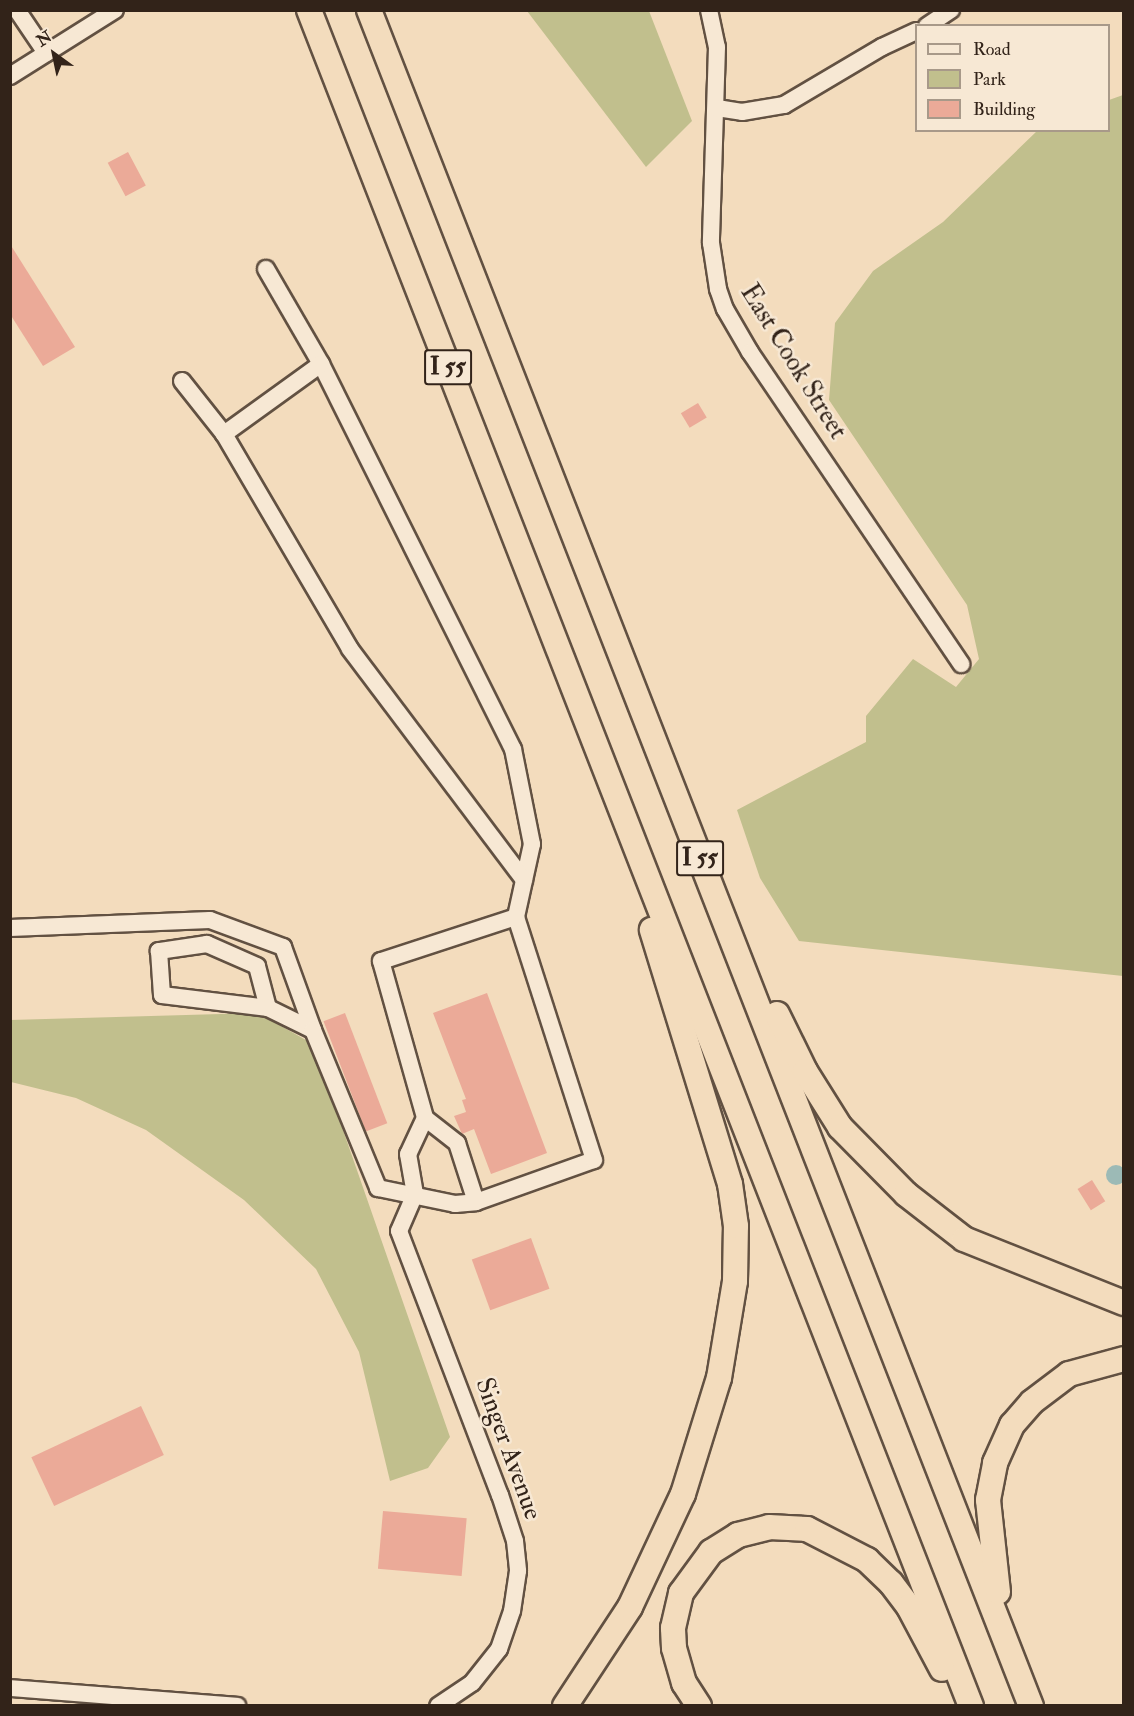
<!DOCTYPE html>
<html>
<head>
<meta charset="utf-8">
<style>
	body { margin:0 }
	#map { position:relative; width:1134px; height:1716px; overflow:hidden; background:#f3dcbd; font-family:"IM FELL Double Pica",serif }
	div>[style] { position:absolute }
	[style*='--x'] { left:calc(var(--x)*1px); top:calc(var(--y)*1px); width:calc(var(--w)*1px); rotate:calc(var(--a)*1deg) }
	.green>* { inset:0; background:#c1bf8d }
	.water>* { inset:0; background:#9cbab6 }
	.round { border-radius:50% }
	.building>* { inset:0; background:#ebaa98; transform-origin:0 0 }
	.roads { filter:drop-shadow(2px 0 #625142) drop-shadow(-2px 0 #625142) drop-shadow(0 2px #625142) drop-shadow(0 -2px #625142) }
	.minor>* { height:16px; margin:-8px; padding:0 8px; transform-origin:8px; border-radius:8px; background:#f7e8d4 }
	.highway>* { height:24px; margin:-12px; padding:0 12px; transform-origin:12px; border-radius:12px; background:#f3dcbd }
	span { translate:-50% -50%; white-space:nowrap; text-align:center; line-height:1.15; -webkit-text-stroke:5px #f7e8d4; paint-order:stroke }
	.shield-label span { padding:2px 4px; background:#f7e8d4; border:2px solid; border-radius:4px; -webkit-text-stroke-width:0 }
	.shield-label { font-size:24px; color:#322319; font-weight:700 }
	.street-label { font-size:26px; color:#322319 }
	.frame { position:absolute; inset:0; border:12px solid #322319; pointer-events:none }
	.legend { position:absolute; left:915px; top:24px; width:195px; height:108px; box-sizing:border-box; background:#f7e8d4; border:2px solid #a89989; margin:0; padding:8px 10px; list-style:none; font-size:18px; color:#322319 }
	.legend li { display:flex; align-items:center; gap:12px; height:30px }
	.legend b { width:30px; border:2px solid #a89989 }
	.north { position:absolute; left:24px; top:24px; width:60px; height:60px; -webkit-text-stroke:4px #f7e8d4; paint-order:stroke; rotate:327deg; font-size:16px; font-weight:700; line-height:24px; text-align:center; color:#322319 }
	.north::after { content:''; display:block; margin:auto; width:21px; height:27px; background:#322319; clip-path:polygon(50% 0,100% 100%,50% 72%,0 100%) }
</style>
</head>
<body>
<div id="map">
	<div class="green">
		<div style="clip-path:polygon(527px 11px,649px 11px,692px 121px,646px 167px)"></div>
		<div style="clip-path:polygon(1123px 95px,1123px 976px,799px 941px,760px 878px,737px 810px,866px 742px,866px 716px,913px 659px,956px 687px,979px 659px,967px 605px,829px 400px,835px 323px,873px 271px,943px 222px,1037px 131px,1108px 130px,1109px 100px)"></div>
		<div style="clip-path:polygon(258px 1013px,313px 1044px,450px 1437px,428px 1468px,390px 1481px,359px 1352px,316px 1269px,244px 1200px,146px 1130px,76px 1098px,11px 1082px,10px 1020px)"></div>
	</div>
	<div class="water">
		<div class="round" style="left:1106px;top:1165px;width:20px;height:20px"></div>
	</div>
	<div class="building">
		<div style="left:128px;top:152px;width:38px;height:23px;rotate:62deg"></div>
		<div style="clip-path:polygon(10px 244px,75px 347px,43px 366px,10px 314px)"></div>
		<div style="left:698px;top:403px;width:17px;height:20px;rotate:59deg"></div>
		<div style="clip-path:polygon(487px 993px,547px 1153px,491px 1174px,474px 1129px,462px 1134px,454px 1116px,466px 1112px,462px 1100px,466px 1099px,433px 1013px)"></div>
		<div style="left:345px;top:1013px;width:118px;height:23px;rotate:69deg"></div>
		<div style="left:1092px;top:1180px;width:25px;height:17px;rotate:58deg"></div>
		<div style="left:531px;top:1238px;width:54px;height:63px;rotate:70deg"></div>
		<div style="left:141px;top:1406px;width:54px;height:121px;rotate:65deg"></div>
		<div style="left:383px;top:1511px;width:84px;height:58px;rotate:5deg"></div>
	</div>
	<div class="roads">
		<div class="minor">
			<div style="--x:17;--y:10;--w:52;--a:56"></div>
			<div style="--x:709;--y:10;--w:38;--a:78"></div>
			<div style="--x:717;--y:47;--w:196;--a:91.8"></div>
			<div style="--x:711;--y:243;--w:47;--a:81.3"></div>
			<div style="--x:718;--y:289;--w:21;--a:71"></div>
			<div style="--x:725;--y:309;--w:50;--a:59.8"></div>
			<div style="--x:750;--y:352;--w:377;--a:55.9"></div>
			<div style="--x:927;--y:26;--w:29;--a:-34"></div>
			<div style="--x:10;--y:76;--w:124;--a:-32.2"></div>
			<div style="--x:717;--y:108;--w:25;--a:9"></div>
			<div style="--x:742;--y:112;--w:43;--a:-9.5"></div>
			<div style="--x:784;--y:105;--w:114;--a:-30.6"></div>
			<div style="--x:882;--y:47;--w:38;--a:-25"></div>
			<div style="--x:266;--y:269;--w:110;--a:59.9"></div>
			<div style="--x:321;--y:364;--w:430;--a:63.5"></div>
			<div style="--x:513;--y:749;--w:97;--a:78.7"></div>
			<div style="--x:532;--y:844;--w:75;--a:102.4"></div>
			<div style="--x:321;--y:364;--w:120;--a:144.2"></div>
			<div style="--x:224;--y:434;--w:249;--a:59.6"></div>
			<div style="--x:350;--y:649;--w:289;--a:53"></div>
			<div style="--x:182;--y:381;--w:68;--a:51.6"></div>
			<div style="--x:10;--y:928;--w:200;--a:-2.3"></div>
			<div style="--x:210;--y:920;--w:78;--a:20.3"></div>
			<div style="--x:283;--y:947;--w:88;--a:70.1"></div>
			<div style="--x:268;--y:1008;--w:43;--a:-104.7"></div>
			<div style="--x:257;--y:966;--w:55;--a:-156.3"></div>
			<div style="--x:207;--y:944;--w:49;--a:171.7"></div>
			<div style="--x:159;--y:951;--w:44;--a:86.1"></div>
			<div style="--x:162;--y:995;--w:107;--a:7"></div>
			<div style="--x:268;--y:1008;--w:50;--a:26.1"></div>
			<div style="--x:313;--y:1030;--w:171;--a:67.6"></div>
			<div style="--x:378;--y:1188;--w:79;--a:11.7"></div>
			<div style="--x:455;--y:1204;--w:21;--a:-5"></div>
			<div style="--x:476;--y:1202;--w:125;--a:-19.6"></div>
			<div style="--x:594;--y:1160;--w:255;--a:-107.8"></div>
			<div style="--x:516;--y:917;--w:142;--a:161.9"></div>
			<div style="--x:381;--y:961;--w:163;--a:74.3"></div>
			<div style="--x:425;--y:1118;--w:40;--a:115"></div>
			<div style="--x:408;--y:1154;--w:41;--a:80.1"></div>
			<div style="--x:425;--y:1118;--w:41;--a:38"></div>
			<div style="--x:457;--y:1143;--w:62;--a:72.1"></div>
			<div style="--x:415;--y:1194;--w:40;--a:113.4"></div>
			<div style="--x:399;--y:1231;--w:283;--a:69.1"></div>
			<div style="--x:500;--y:1495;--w:48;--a:71.9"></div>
			<div style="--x:515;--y:1541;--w:30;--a:84"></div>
			<div style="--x:518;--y:1571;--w:40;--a:98.5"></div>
			<div style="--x:512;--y:1611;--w:40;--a:108.9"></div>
			<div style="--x:499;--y:1649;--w:43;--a:128.5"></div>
			<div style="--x:472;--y:1683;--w:41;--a:145.9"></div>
			<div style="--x:10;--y:1688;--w:228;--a:4.5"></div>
		</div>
		<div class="highway">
			<div style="--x:309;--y:10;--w:1821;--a:68.68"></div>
			<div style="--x:369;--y:10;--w:1821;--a:68.68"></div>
			<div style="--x:777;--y:1014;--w:64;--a:63.8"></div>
			<div style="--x:805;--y:1071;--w:66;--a:58"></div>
			<div style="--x:840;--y:1127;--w:94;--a:45.4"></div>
			<div style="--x:906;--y:1194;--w:73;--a:37.8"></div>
			<div style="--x:964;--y:1239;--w:172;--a:21.8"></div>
			<div style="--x:998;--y:1592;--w:93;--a:-96.2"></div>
			<div style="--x:988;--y:1500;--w:38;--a:-79"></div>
			<div style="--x:995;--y:1463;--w:42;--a:-65.9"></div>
			<div style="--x:1012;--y:1425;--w:30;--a:-49"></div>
			<div style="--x:1032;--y:1402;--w:46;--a:-37.1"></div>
			<div style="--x:1069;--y:1374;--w:57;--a:-15.3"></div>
			<div style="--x:565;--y:1706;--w:118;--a:-56.7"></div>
			<div style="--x:630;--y:1607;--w:125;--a:-64.9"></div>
			<div style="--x:683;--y:1494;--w:121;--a:-72.8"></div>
			<div style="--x:719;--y:1378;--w:98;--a:-80.6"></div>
			<div style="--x:735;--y:1281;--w:55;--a:-89"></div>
			<div style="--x:736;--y:1226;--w:42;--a:-98.1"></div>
			<div style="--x:730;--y:1184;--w:266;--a:-107.1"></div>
			<div style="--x:699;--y:1706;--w:27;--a:-123"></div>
			<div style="--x:684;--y:1683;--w:36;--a:-106"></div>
			<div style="--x:674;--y:1648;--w:20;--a:-93"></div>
			<div style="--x:673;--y:1628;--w:36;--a:-77"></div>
			<div style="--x:681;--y:1593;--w:51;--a:-53.8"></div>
			<div style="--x:711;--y:1552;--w:32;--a:-32"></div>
			<div style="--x:738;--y:1535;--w:32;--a:-14"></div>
			<div style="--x:769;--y:1527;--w:38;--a:3"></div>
			<div style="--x:807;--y:1529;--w:68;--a:27.3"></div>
			<div style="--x:867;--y:1560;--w:33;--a:44"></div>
			<div style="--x:891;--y:1583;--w:30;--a:53"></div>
			<div style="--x:909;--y:1607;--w:70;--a:62"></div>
		</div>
	</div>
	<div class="shield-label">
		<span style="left:448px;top:367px">I 55</span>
		<span style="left:700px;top:858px">I 55</span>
	</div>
	<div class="street-label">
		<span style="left:793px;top:362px;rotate:58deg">East Cook Street</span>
		<span style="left:508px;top:1449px;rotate:70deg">Singer Avenue</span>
	</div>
	<div class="frame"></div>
	<ul class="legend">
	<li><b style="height:8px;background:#f7e8d4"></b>Road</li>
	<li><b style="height:16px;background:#c1bf8d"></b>Park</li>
	<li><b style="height:16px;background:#ebaa98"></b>Building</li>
	</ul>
	<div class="north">N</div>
</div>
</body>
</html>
